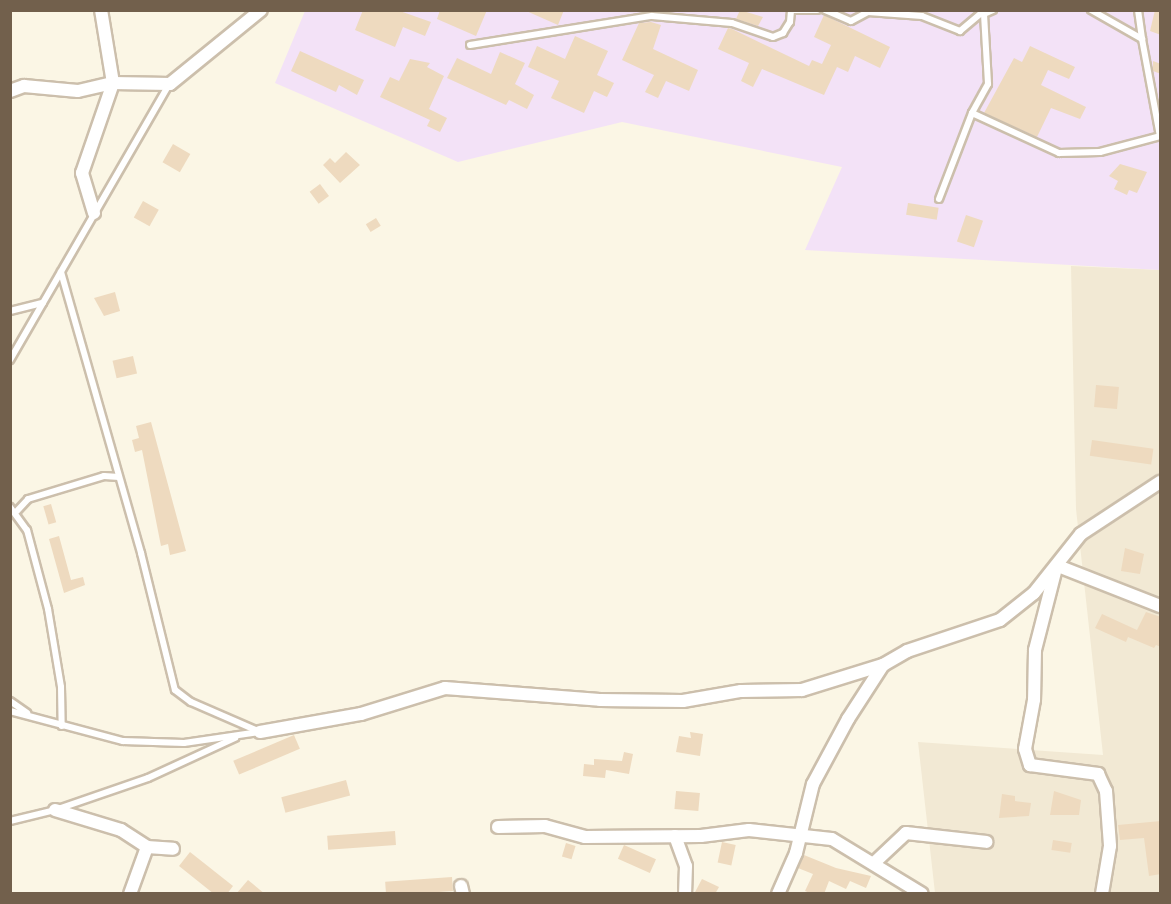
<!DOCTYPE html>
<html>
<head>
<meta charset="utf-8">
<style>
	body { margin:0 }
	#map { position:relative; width:1171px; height:904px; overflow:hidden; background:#fbf6e5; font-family:"Titillium Web",sans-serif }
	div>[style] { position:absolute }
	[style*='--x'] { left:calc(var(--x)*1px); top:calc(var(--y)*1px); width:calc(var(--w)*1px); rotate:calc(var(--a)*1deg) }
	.residential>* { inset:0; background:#f2e9d4 }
	.education>* { inset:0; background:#f3e2f7 }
	.building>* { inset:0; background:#eedabf; transform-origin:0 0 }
	.roads { filter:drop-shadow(2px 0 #ccbfac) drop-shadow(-2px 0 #ccbfac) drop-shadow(0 2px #ccbfac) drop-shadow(0 -2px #ccbfac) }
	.service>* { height:6px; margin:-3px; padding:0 3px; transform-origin:3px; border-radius:3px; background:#fff }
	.minor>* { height:12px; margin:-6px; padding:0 6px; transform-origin:6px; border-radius:6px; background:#fff }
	span { translate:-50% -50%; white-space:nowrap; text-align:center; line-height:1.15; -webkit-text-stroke:4.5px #fefaeb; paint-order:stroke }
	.frame { position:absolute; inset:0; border:12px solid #72604c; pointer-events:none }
</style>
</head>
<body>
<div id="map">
	<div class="residential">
		<div style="clip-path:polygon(1071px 266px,1160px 270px,1160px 893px,935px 893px,918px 742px,1103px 755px,1076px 509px)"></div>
	</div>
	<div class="education">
		<div style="clip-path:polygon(305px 11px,1160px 11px,1160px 270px,805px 250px,842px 167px,622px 122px,458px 162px,275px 83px)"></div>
	</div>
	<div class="building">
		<div style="clip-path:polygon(363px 10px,397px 10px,431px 22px,425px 36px,403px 27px,395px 47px,355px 30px)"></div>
		<div style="clip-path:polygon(440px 10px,487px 10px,476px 36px,437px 19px)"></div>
		<div style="clip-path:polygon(524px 10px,564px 10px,558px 25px)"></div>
		<div style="clip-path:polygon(740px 10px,763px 17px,758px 26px,736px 19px)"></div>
		<div style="clip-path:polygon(1155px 10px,1161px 10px,1161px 35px,1150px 31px)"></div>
		<div style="clip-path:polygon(824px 15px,890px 47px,880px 68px,855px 56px,848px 72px,837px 67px,824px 95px,762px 69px,753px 87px,741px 81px,749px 63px,718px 49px,728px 28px,732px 29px,809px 66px,812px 60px,822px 64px,831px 45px,814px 37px)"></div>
		<div style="clip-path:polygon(651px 22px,661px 25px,653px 49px,698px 70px,689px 91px,666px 81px,658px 98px,645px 92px,654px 75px,622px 60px,639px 23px)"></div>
		<div style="clip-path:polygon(575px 36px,608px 51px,597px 75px,614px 83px,607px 97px,594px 91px,584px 113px,551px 98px,559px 81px,528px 67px,537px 46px,565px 59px)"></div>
		<div style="clip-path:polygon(1030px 46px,1075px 67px,1069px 79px,1048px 70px,1041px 85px,1086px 107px,1080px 119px,1051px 108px,1037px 137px,984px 113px,1014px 58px,1022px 62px)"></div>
		<div style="clip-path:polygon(300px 51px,364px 80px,357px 95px,339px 85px,336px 92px,291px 71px)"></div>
		<div style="clip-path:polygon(500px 52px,525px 63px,515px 84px,534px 95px,527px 109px,509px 100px,506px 105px,447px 78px,457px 58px,491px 74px)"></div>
		<div style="clip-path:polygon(410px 59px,430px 63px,427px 67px,444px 76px,429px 109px,447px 118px,440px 132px,427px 126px,430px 120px,380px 97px,390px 77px,399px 81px)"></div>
		<div style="clip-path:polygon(1153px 61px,1161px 64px,1161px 74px,1153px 71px)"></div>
		<div style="left:173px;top:144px;width:20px;height:21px;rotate:30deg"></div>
		<div style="clip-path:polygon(346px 152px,360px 165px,340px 183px,323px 165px,330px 158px,335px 163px)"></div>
		<div style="clip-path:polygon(1120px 164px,1147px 172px,1137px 193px,1129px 190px,1127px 195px,1114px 189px,1118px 181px,1109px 176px)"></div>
		<div style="left:320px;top:184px;width:15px;height:13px;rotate:53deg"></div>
		<div style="left:143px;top:201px;width:18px;height:19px;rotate:29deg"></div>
		<div style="left:908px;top:203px;width:31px;height:12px;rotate:9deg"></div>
		<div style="left:966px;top:215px;width:18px;height:28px;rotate:19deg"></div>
		<div style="left:376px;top:218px;width:9px;height:12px;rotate:58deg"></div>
		<div style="clip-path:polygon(115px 292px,120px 311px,104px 316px,94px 298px)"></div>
		<div style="left:133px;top:356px;width:18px;height:21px;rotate:77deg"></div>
		<div style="left:1096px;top:385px;width:23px;height:22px;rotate:5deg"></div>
		<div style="clip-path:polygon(151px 422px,186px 551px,170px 555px,168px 544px,161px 546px,142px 450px,135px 452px,132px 440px,139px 438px,136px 426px)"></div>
		<div style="left:1092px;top:440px;width:62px;height:16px;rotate:8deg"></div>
		<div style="left:51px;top:504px;width:19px;height:8px;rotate:74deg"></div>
		<div style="clip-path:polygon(59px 536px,71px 580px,83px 577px,85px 585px,64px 593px,49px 539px)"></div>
		<div style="clip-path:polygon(1125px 548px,1144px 554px,1140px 574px,1121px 571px)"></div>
		<div style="clip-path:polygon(1146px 612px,1161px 617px,1161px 647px,1156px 645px,1154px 648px,1128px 637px,1126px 642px,1095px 628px,1102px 614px,1137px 630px)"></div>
		<div style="clip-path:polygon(690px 732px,703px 734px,700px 756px,676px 752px,679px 736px,691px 738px)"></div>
		<div style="left:294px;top:735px;width:15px;height:66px;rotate:67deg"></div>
		<div style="clip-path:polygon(624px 752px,633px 754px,629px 774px,606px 770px,605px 778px,583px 776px,584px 764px,594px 765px,594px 759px,622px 761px)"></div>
		<div style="left:346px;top:780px;width:16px;height:67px;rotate:75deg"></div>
		<div style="left:676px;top:791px;width:24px;height:18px;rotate:5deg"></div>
		<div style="clip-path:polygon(1054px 791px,1081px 800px,1079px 815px,1050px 815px)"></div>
		<div style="clip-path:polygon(1002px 794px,1015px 796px,1015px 801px,1031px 803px,1029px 816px,999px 818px)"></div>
		<div style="clip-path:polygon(1161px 821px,1161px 874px,1149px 876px,1144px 838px,1120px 840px,1118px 825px)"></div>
		<div style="left:395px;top:831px;width:14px;height:68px;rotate:86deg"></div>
		<div style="left:1053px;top:840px;width:19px;height:10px;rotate:9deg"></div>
		<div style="left:722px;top:842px;width:14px;height:21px;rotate:12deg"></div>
		<div style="left:566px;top:843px;width:10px;height:14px;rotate:17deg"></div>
		<div style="left:624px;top:845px;width:35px;height:15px;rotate:24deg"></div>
		<div style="clip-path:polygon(190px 852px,233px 886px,227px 894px,214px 894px,179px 866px)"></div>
		<div style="clip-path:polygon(804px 855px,836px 868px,871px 876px,866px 888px,850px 881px,846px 889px,829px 881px,824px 894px,812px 894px,805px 891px,813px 874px,798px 868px)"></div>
		<div style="left:452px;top:877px;width:14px;height:67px;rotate:86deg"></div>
		<div style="clip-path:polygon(702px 879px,719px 887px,715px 894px,694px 894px)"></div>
		<div style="clip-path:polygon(248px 880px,265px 894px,236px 894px)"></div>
	</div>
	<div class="roads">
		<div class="service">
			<div style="--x:793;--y:10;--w:24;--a:0"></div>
			<div style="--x:825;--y:10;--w:28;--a:23"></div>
			<div style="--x:851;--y:21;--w:19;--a:-28"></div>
			<div style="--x:868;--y:12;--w:54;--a:4.2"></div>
			<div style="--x:922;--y:16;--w:41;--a:21.5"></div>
			<div style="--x:960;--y:31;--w:31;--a:-40"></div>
			<div style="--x:993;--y:10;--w:10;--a:156"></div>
			<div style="--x:984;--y:14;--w:70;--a:86.7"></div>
			<div style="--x:988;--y:84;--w:33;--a:119"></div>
			<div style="--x:972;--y:113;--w:96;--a:24.7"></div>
			<div style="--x:1059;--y:153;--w:41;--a:-1.4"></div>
			<div style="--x:1100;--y:152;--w:62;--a:-14.9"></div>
			<div style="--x:1091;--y:10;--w:59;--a:29.6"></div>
			<div style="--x:1142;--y:39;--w:99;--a:79.5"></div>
			<div style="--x:1138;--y:10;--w:29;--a:82"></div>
			<div style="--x:470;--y:45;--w:184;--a:-9.1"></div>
			<div style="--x:652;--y:16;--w:80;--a:5"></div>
			<div style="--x:732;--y:23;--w:43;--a:18.9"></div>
			<div style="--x:773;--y:37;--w:11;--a:-22"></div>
			<div style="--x:783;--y:33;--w:13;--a:-58"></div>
			<div style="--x:790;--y:22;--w:12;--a:-85"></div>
			<div style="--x:939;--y:199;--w:92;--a:-69"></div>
			<div style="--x:61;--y:272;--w:292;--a:74.1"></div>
			<div style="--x:141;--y:553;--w:141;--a:76.1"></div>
			<div style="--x:175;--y:690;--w:20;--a:37"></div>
			<div style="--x:191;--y:702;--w:75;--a:23.5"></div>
			<div style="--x:10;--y:311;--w:34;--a:-14"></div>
			<div style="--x:10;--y:360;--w:318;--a:-60"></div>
			<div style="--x:10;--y:507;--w:29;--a:54"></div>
			<div style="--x:27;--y:530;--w:82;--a:75.1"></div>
			<div style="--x:48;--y:609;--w:79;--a:80.5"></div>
			<div style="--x:61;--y:687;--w:39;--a:89"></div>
			<div style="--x:17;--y:511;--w:16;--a:-47"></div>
			<div style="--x:28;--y:499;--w:79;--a:-16.8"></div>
			<div style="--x:104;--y:476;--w:15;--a:4"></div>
			<div style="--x:10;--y:701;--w:21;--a:35"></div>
			<div style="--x:10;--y:711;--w:117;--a:14.9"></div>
			<div style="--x:123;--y:741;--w:61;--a:1.9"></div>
			<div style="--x:184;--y:743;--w:76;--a:-8.3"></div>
			<div style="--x:10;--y:821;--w:46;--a:-13.7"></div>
			<div style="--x:55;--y:810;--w:98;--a:-19"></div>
			<div style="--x:148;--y:778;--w:96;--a:-24.7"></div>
		</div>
		<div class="minor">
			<div style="--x:10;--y:91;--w:15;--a:-20"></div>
			<div style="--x:24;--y:86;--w:54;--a:5.3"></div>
			<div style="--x:78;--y:91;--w:36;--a:-13"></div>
			<div style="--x:113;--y:83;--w:57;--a:1"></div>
			<div style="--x:170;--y:84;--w:117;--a:-39.1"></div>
			<div style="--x:94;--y:213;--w:42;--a:-106.7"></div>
			<div style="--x:82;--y:173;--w:95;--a:-71"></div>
			<div style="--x:113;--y:83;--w:74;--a:-99.3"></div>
			<div style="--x:1058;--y:566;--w:110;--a:21.4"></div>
			<div style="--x:1055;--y:572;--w:81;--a:104.4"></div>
			<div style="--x:1035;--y:650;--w:50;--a:91.1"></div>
			<div style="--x:1034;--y:700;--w:50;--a:100.4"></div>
			<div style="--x:1025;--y:749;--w:17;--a:73"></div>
			<div style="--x:1030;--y:765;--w:69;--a:7.5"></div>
			<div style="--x:1098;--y:774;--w:19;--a:65"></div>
			<div style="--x:1106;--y:791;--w:55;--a:85.8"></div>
			<div style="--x:1110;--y:846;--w:49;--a:99.5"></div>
			<div style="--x:260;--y:732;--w:103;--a:-10.1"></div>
			<div style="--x:361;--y:714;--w:88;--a:-17.2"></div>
			<div style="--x:445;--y:688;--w:155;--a:4.4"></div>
			<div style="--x:600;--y:700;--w:83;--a:0.7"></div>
			<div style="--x:683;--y:701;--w:59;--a:-9.8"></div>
			<div style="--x:741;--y:691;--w:61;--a:-0.9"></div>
			<div style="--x:802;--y:690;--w:85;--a:-17.2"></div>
			<div style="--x:55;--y:810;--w:69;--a:16.9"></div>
			<div style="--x:121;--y:830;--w:31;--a:33"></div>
			<div style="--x:147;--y:847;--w:26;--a:4"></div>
			<div style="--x:498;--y:827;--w:47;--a:-1.2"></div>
			<div style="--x:545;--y:826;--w:41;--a:15.4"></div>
			<div style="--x:585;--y:837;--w:116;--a:-0.5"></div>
			<div style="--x:701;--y:836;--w:48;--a:-7.1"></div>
			<div style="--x:749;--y:830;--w:83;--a:6.2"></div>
			<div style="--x:832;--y:839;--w:105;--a:31.4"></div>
			<div style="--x:675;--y:836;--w:32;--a:70"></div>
			<div style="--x:686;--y:866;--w:28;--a:92"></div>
			<div style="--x:874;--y:863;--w:44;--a:-43.2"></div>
			<div style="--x:906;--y:833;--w:81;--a:6.3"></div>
			<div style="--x:461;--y:886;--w:8;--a:76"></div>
			<div style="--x:130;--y:894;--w:50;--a:-70.1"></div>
			<div style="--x:778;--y:894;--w:45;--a:-66.3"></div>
			<div style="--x:796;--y:853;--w:71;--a:-76.2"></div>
			<div style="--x:813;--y:784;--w:74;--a:-61.7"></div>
			<div style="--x:848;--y:719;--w:64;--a:-57.1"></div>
			<div style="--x:883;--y:665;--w:28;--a:-30"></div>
			<div style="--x:907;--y:651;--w:98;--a:-18.4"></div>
			<div style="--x:1000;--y:620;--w:43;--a:-38.5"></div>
			<div style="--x:1034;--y:593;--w:75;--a:-51.5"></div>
			<div style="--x:1081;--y:534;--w:95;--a:-33.4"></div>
		</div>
	</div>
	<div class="frame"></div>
</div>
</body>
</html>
